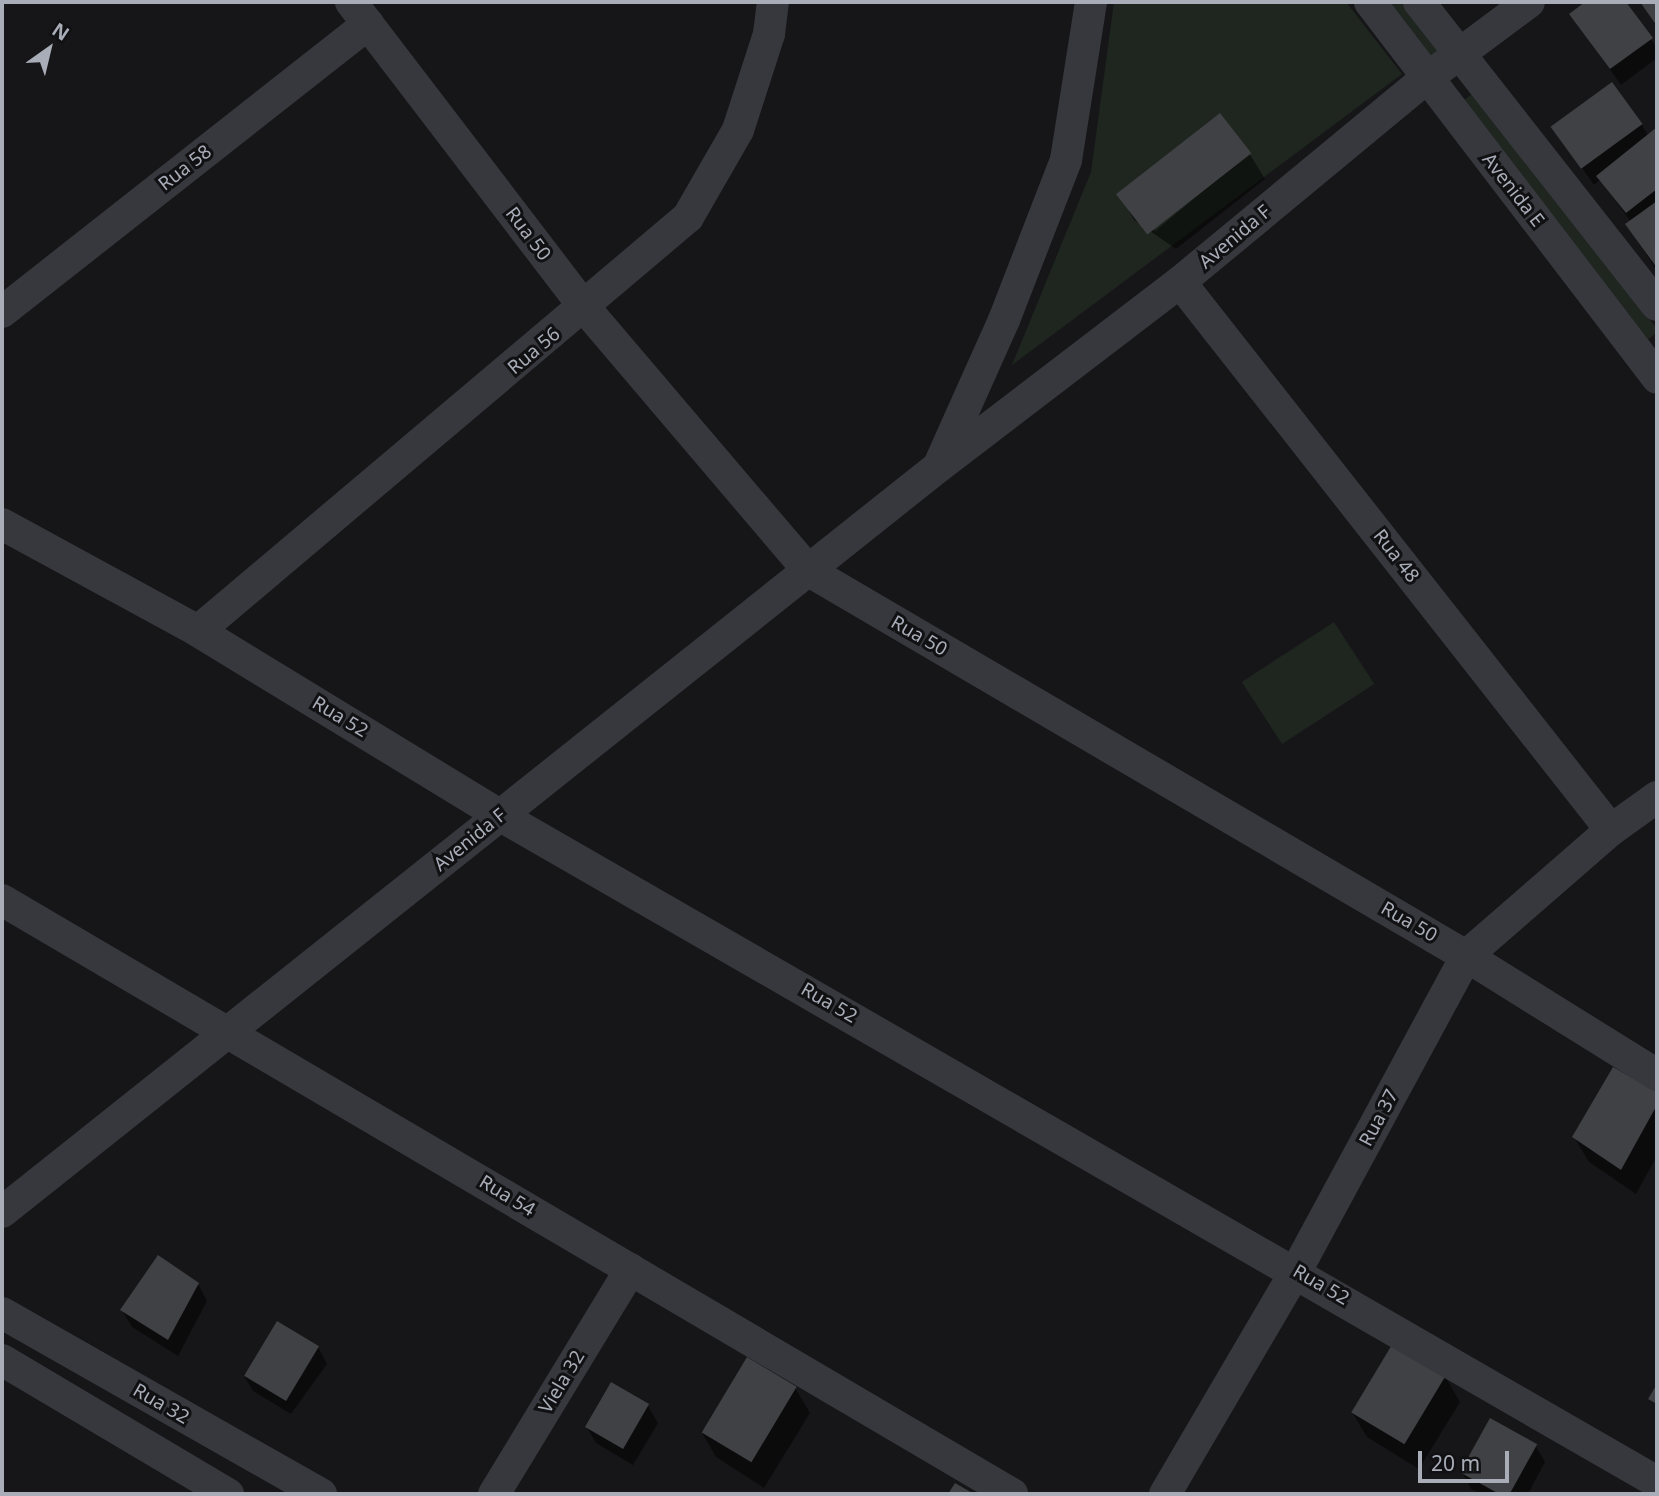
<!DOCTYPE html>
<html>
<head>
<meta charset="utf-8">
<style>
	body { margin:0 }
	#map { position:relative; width:1659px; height:1496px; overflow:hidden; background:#161618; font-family:"Noto Sans",sans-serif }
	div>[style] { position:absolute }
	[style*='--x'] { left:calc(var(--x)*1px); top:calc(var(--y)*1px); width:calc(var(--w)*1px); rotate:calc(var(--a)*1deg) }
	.green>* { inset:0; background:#1e261f; transform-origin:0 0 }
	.shadow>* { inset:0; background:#0007 }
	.building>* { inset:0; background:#404145; transform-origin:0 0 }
	.minor>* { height:32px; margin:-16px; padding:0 16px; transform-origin:16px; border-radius:16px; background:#37383d }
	span { translate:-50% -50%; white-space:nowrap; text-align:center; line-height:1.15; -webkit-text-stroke:6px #111113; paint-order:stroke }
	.street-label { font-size:19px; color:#a8adb8 }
	.frame { position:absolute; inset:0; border:4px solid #a8adb8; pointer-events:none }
	.north { position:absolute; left:14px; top:14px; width:70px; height:70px; -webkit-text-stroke:5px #111113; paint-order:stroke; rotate:34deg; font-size:19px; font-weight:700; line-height:28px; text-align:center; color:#a8adb8 }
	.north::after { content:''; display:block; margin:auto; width:24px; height:32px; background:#a8adb8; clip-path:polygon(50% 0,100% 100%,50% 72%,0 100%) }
	.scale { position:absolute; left:1418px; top:1451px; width:91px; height:32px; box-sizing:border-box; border:4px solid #a8adb8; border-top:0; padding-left:9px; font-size:21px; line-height:24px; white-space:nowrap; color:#a8adb8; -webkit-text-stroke:5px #111113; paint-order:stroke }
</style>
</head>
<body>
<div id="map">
	<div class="green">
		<div style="clip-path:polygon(1114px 2px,1346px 2px,1402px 74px,1012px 365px,1091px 172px)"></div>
		<div style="clip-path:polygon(1383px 2px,1401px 2px,1438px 51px,1432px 59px)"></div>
		<div style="left:1473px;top:93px;width:302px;height:14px;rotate:52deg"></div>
		<div style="left:1334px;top:622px;width:74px;height:110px;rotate:57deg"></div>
	</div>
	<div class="shadow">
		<div style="clip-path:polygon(1588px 2px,1624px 2px,1657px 48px,1657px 58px,1621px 85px,1571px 15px)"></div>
		<div style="clip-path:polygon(1642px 125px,1648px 136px,1657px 129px,1657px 271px,1627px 225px,1631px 222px,1600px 180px,1594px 185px,1553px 128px)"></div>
		<div style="clip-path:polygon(1249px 153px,1153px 228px,1155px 231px,1249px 153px,1265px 179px,1176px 249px,1134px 220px,1120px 195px)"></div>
		<div style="clip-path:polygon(1613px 1069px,1657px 1094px,1657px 1156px,1636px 1194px,1589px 1162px,1574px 1137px)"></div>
		<div style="clip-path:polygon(198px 1284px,207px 1301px,178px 1356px,132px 1327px,122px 1310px)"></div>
		<div style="clip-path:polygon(318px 1347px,327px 1364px,291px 1414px,253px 1391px,243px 1374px)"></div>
		<div style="clip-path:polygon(1445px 1376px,1460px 1402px,1419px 1469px,1367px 1437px,1352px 1412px)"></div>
		<div style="clip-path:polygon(795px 1388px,810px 1413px,764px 1488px,716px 1457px,701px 1431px)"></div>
		<div style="clip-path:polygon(648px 1406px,658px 1423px,633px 1465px,596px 1443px,586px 1426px)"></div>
		<div style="clip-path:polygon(1535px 1445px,1545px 1462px,1528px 1494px,1482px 1494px,1471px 1489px,1462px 1472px)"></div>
	</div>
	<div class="building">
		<div style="clip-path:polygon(1585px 2px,1626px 2px,1653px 38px,1610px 69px,1569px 14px)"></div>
		<div style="clip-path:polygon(1640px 2px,1657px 2px,1657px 26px)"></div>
		<div style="left:1612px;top:82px;width:52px;height:76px;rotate:54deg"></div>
		<div style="left:1220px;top:113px;width:51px;height:132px;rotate:52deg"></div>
		<div style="clip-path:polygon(1657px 127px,1657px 189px,1626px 213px,1596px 176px)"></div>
		<div style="clip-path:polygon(1657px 201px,1657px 268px,1625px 224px)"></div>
		<div style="clip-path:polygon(1613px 1067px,1657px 1092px,1657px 1105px,1621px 1170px,1572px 1137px)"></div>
		<div style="clip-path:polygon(158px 1255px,199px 1283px,168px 1340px,120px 1310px)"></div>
		<div style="left:277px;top:1321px;width:49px;height:64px;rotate:31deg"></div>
		<div style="left:1393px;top:1343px;width:62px;height:81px;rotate:31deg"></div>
		<div style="left:747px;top:1357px;width:58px;height:88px;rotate:31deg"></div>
		<div style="left:611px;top:1382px;width:44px;height:52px;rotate:30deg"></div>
		<div style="clip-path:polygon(1657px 1384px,1657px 1404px,1648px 1399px)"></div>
		<div style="left:1490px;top:1418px;width:54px;height:62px;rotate:29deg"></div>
		<div style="clip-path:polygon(955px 1483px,974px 1494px,948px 1494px)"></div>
	</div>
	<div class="minor">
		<div style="--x:351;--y:2;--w:385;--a:52.6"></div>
		<div style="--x:585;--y:308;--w:345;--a:49.6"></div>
		<div style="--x:809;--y:571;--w:761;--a:30.37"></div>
		<div style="--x:1466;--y:956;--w:225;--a:31.9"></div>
		<div style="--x:1370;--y:2;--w:473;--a:52.6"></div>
		<div style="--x:1419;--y:2;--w:385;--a:51.9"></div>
		<div style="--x:1180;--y:282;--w:697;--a:51.82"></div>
		<div style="--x:2;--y:312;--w:466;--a:-38.2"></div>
		<div style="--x:940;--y:463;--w:157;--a:-65.9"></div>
		<div style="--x:1004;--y:320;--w:172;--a:-68.8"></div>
		<div style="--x:1066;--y:160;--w:160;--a:-81"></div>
		<div style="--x:2;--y:524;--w:223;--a:28.6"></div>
		<div style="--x:198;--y:631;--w:355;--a:31.4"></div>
		<div style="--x:501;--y:816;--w:1334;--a:29.95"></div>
		<div style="--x:198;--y:631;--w:641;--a:-40.19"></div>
		<div style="--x:688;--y:217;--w:100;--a:-60.1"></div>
		<div style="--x:738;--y:130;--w:101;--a:-72.1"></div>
		<div style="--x:769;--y:34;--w:32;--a:-83"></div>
		<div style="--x:2;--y:900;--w:1172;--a:30.46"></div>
		<div style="--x:2;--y:1212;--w:1196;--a:-38.52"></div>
		<div style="--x:938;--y:467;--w:305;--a:-37.4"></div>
		<div style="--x:1180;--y:282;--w:320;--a:-39.6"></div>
		<div style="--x:1427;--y:78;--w:127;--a:-36.7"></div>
		<div style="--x:2;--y:1313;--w:367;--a:29.6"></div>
		<div style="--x:2;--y:1360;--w:263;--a:30.7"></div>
		<div style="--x:494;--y:1494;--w:263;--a:-58.7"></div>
		<div style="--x:1165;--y:1494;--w:259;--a:-59.6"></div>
		<div style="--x:1296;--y:1271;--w:358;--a:-61.6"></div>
		<div style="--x:1466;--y:956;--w:192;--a:-41"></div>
		<div style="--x:1611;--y:830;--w:57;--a:-35.7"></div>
	</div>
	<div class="street-label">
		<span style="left:185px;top:168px;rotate:-38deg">Rua 58</span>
		<span style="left:1513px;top:190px;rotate:52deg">Avenida E</span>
		<span style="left:528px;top:234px;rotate:53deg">Rua 50</span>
		<span style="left:1235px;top:237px;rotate:-40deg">Avenida F</span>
		<span style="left:534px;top:351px;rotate:-40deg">Rua 56</span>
		<span style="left:1396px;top:556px;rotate:52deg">Rua 48</span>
		<span style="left:919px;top:636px;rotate:30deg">Rua 50</span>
		<span style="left:340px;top:717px;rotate:31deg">Rua 52</span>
		<span style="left:470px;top:840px;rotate:-39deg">Avenida F</span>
		<span style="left:1409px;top:922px;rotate:30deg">Rua 50</span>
		<span style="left:829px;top:1003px;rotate:30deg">Rua 52</span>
		<span style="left:1379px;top:1118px;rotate:-62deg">Rua 37</span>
		<span style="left:507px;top:1196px;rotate:31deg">Rua 54</span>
		<span style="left:1321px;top:1285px;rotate:30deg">Rua 52</span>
		<span style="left:562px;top:1382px;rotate:-59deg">Viela 32</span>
		<span style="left:161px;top:1404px;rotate:30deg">Rua 32</span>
	</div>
	<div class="frame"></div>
	<div class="north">N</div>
	<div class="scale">20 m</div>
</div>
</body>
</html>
